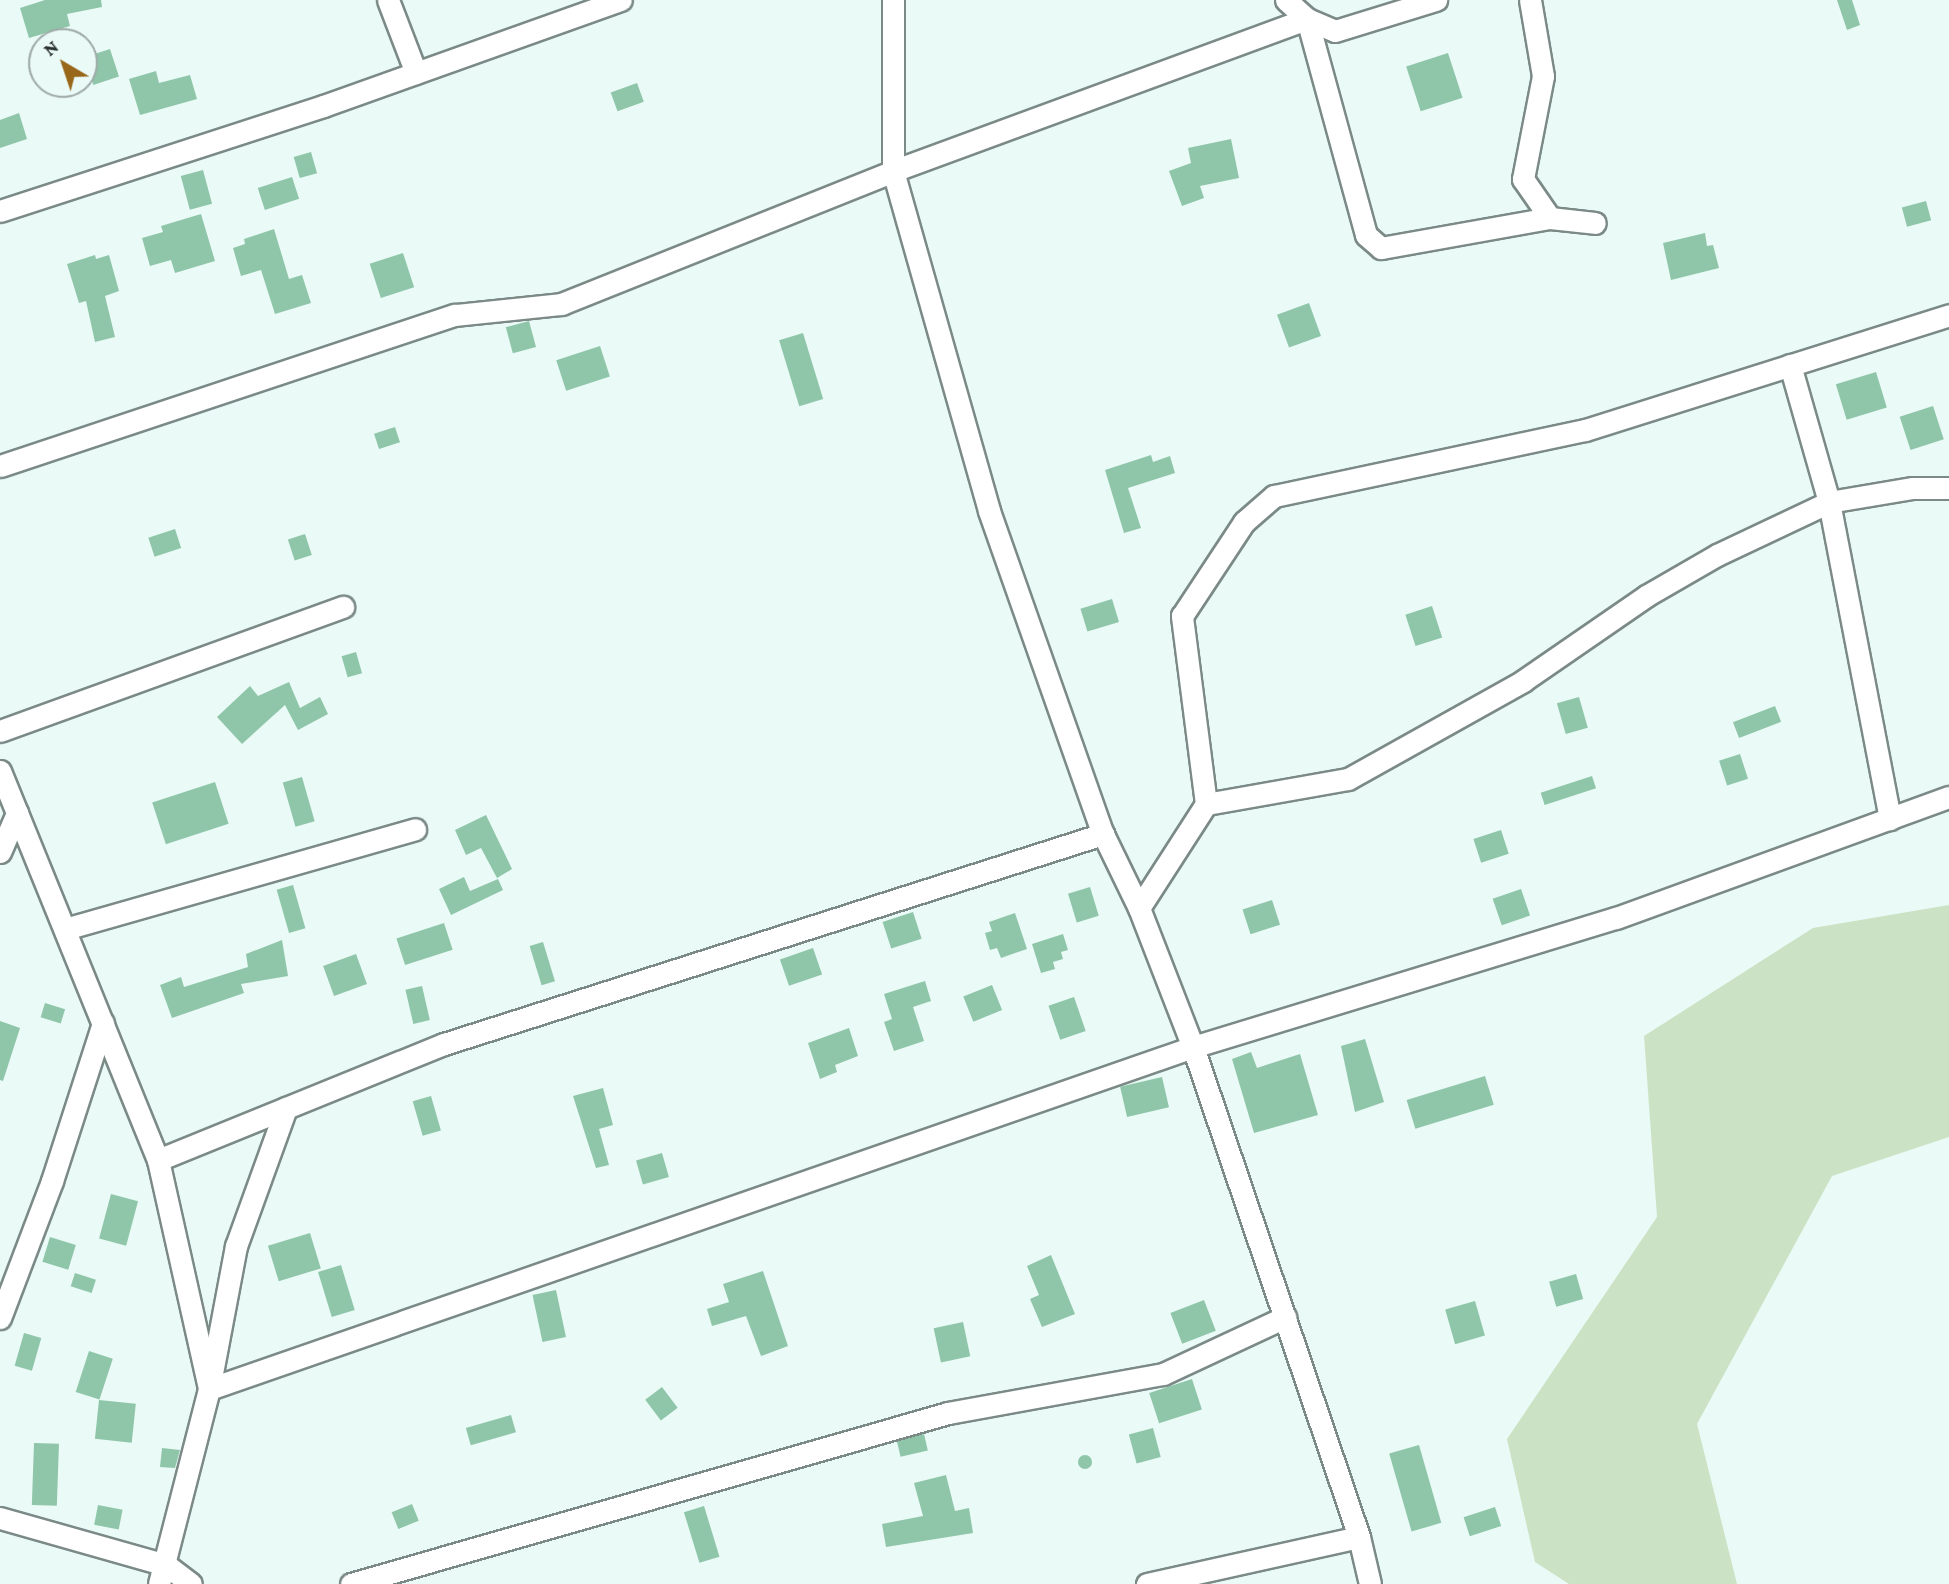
<!DOCTYPE html>
<html>
<head>
<meta charset="utf-8">
<style>
	body { margin:0 }
	#map { position:relative; width:1949px; height:1584px; overflow:hidden; background:#eafaf7; font-family:"Crimson Pro",serif }
	div>[style] { position:absolute }
	[style*='--x'] { left:calc(var(--x)*1px); top:calc(var(--y)*1px); width:calc(var(--w)*1px); rotate:calc(var(--a)*1deg) }
	.green>* { inset:0; background:#cbe3c4 }
	.building>* { inset:0; background:#8fc6a9; transform-origin:0 0 }
	.round { border-radius:50% }
	.roads { filter:drop-shadow(2px 0 #7b8a87) drop-shadow(-2px 0 #7b8a87) drop-shadow(0 2px #7b8a87) drop-shadow(0 -2px #7b8a87) }
	.minor>* { height:21px; margin:-10.5px; padding:0 10.5px; transform-origin:10.5px; border-radius:10.5px; background:#fff }
	span { translate:-50% -50%; white-space:nowrap; text-align:center; line-height:1.15; -webkit-text-stroke:7px #eafaf7; paint-order:stroke }
	.north { position:absolute; left:28px; top:28px; width:70px; height:70px; box-sizing:border-box; background:#eafaf7; border:2px solid #9eaaa7; border-radius:50%; rotate:321deg; font-size:19px; font-weight:700; line-height:28px; text-align:center; color:#2b3130 }
	.north::after { content:''; display:block; margin:auto; width:24px; height:32px; background:#986719; clip-path:polygon(50% 0,100% 100%,50% 72%,0 100%) }
</style>
</head>
<body>
<div id="map">
	<div class="green">
		<div style="clip-path:polygon(1949px 905px,1949px 1137px,1832px 1176px,1697px 1424px,1737px 1584px,1569px 1584px,1535px 1562px,1507px 1439px,1657px 1217px,1644px 1036px,1813px 928px)"></div>
	</div>
	<div class="building">
		<div style="clip-path:polygon(45px 0,101px 0,102px 7px,67px 14px,70px 26px,29px 38px,20px 8px)"></div>
		<div style="clip-path:polygon(1837px 0,1852px 0,1860px 25px,1847px 30px)"></div>
		<div style="left:110px;top:49px;width:29px;height:27px;rotate:72deg"></div>
		<div style="left:1448px;top:53px;width:47px;height:44px;rotate:72deg"></div>
		<div style="clip-path:polygon(156px 71px,159px 83px,190px 75px,197px 99px,140px 115px,129px 79px)"></div>
		<div style="left:637px;top:83px;width:20px;height:28px;rotate:70deg"></div>
		<div style="clip-path:polygon(19px 113px,27px 139px,0 148px,0 120px)"></div>
		<div style="clip-path:polygon(1231px 139px,1239px 178px,1200px 186px,1204px 198px,1182px 206px,1169px 171px,1191px 163px,1188px 148px)"></div>
		<div style="left:311px;top:152px;width:22px;height:18px;rotate:74deg"></div>
		<div style="left:203px;top:170px;width:35px;height:23px;rotate:75deg"></div>
		<div style="left:292px;top:177px;width:23px;height:36px;rotate:72deg"></div>
		<div style="left:1926px;top:201px;width:20px;height:25px;rotate:75deg"></div>
		<div style="clip-path:polygon(201px 214px,215px 261px,175px 273px,171px 260px,150px 266px,142px 238px,163px 232px,161px 226px)"></div>
		<div style="clip-path:polygon(274px 229px,289px 279px,302px 275px,311px 303px,275px 314px,261px 270px,241px 276px,233px 248px,245px 244px,244px 239px)"></div>
		<div style="clip-path:polygon(1705px 233px,1707px 246px,1713px 245px,1719px 268px,1671px 280px,1663px 243px)"></div>
		<div style="left:403px;top:253px;width:36px;height:35px;rotate:72deg"></div>
		<div style="clip-path:polygon(95px 255px,96px 259px,109px 255px,119px 291px,105px 296px,115px 337px,95px 342px,86px 301px,79px 303px,67px 264px)"></div>
		<div style="left:1309px;top:303px;width:35px;height:34px;rotate:70deg"></div>
		<div style="left:529px;top:321px;width:27px;height:24px;rotate:75deg"></div>
		<div style="left:803px;top:333px;width:69px;height:25px;rotate:73deg"></div>
		<div style="left:600px;top:346px;width:32px;height:46px;rotate:72deg"></div>
		<div style="left:1876px;top:372px;width:37px;height:42px;rotate:73deg"></div>
		<div style="left:1933px;top:406px;width:35px;height:35px;rotate:72deg"></div>
		<div style="left:395px;top:427px;width:16px;height:22px;rotate:72deg"></div>
		<div style="clip-path:polygon(1151px 455px,1153px 462px,1170px 456px,1175px 473px,1128px 488px,1141px 528px,1124px 533px,1105px 470px)"></div>
		<div style="left:175px;top:529px;width:20px;height:28px;rotate:72deg"></div>
		<div style="left:305px;top:534px;width:22px;height:18px;rotate:72deg"></div>
		<div style="left:1112px;top:599px;width:24px;height:33px;rotate:73deg"></div>
		<div style="left:1432px;top:606px;width:33px;height:28px;rotate:72deg"></div>
		<div style="left:356px;top:652px;width:22px;height:15px;rotate:74deg"></div>
		<div style="clip-path:polygon(289px 682px,300px 708px,320px 697px,328px 714px,298px 730px,285px 705px,242px 744px,217px 717px,250px 686px,258px 696px)"></div>
		<div style="left:1579px;top:697px;width:32px;height:23px;rotate:74deg"></div>
		<div style="left:1775px;top:706px;width:17px;height:45px;rotate:69deg"></div>
		<div style="left:1740px;top:754px;width:26px;height:22px;rotate:72deg"></div>
		<div style="left:1592px;top:776px;width:13px;height:54px;rotate:72deg"></div>
		<div style="left:302px;top:777px;width:46px;height:20px;rotate:74deg"></div>
		<div style="left:215px;top:782px;width:44px;height:66px;rotate:72deg"></div>
		<div style="clip-path:polygon(486px 815px,512px 869px,497px 878px,481px 848px,466px 855px,455px 830px)"></div>
		<div style="left:1501px;top:830px;width:25px;height:29px;rotate:72deg"></div>
		<div style="clip-path:polygon(464px 877px,470px 891px,498px 879px,503px 890px,451px 915px,439px 889px)"></div>
		<div style="left:293px;top:885px;width:45px;height:17px;rotate:74deg"></div>
		<div style="left:1090px;top:887px;width:30px;height:23px;rotate:73deg"></div>
		<div style="left:1521px;top:889px;width:28px;height:30px;rotate:71deg"></div>
		<div style="left:1272px;top:900px;width:26px;height:31px;rotate:72deg"></div>
		<div style="left:913px;top:912px;width:28px;height:32px;rotate:72deg"></div>
		<div style="clip-path:polygon(1015px 913px,1027px 949px,1001px 958px,997px 948px,990px 950px,985px 933px,992px 931px,989px 922px)"></div>
		<div style="left:444px;top:923px;width:28px;height:50px;rotate:72deg"></div>
		<div style="clip-path:polygon(1063px 934px,1068px 950px,1061px 952px,1063px 959px,1053px 962px,1055px 969px,1041px 973px,1032px 944px)"></div>
		<div style="clip-path:polygon(282px 940px,288px 976px,241px 984px,244px 993px,172px 1018px,160px 985px,181px 977px,184px 987px,248px 967px,246px 954px)"></div>
		<div style="left:543px;top:942px;width:41px;height:14px;rotate:73deg"></div>
		<div style="left:813px;top:948px;width:28px;height:35px;rotate:71deg"></div>
		<div style="left:356px;top:954px;width:32px;height:35px;rotate:70deg"></div>
		<div style="clip-path:polygon(925px 981px,931px 1001px,913px 1007px,924px 1041px,894px 1051px,884px 1022px,892px 1019px,884px 994px)"></div>
		<div style="left:992px;top:985px;width:27px;height:31px;rotate:68deg"></div>
		<div style="left:422px;top:986px;width:35px;height:17px;rotate:77deg"></div>
		<div style="left:1074px;top:997px;width:36px;height:27px;rotate:71deg"></div>
		<div style="left:45px;top:1003px;width:21px;height:15px;rotate:17deg"></div>
		<div style="clip-path:polygon(0 1021px,20px 1028px,3px 1081px,0 1080px)"></div>
		<div style="clip-path:polygon(849px 1028px,858px 1056px,835px 1065px,837px 1072px,820px 1079px,808px 1043px)"></div>
		<div style="clip-path:polygon(1365px 1039px,1384px 1102px,1355px 1112px,1341px 1046px)"></div>
		<div style="clip-path:polygon(1251px 1052px,1257px 1068px,1300px 1054px,1318px 1115px,1254px 1133px,1232px 1059px)"></div>
		<div style="left:1485px;top:1076px;width:30px;height:82px;rotate:73deg"></div>
		<div style="left:1162px;top:1077px;width:31px;height:43px;rotate:77deg"></div>
		<div style="clip-path:polygon(603px 1088px,613px 1125px,599px 1129px,609px 1165px,596px 1168px,573px 1096px)"></div>
		<div style="left:431px;top:1096px;width:36px;height:19px;rotate:74deg"></div>
		<div style="left:662px;top:1153px;width:25px;height:27px;rotate:74deg"></div>
		<div style="left:111px;top:1194px;width:28px;height:46px;rotate:15deg"></div>
		<div style="left:310px;top:1233px;width:37px;height:44px;rotate:73deg"></div>
		<div style="left:50px;top:1237px;width:27px;height:26px;rotate:17deg"></div>
		<div style="clip-path:polygon(1051px 1255px,1075px 1314px,1042px 1327px,1030px 1299px,1039px 1295px,1027px 1266px)"></div>
		<div style="left:341px;top:1265px;width:47px;height:24px;rotate:73deg"></div>
		<div style="clip-path:polygon(763px 1271px,788px 1346px,761px 1356px,746px 1316px,712px 1326px,707px 1309px,729px 1302px,723px 1284px)"></div>
		<div style="left:75px;top:1273px;width:22px;height:14px;rotate:18deg"></div>
		<div style="left:1576px;top:1274px;width:26px;height:28px;rotate:74deg"></div>
		<div style="left:556px;top:1290px;width:48px;height:24px;rotate:78deg"></div>
		<div style="left:1204px;top:1300px;width:33px;height:36px;rotate:69deg"></div>
		<div style="left:1475px;top:1301px;width:36px;height:31px;rotate:74deg"></div>
		<div style="left:963px;top:1322px;width:35px;height:30px;rotate:78deg"></div>
		<div style="left:24px;top:1333px;width:18px;height:34px;rotate:16deg"></div>
		<div style="left:89px;top:1351px;width:25px;height:43px;rotate:18deg"></div>
		<div style="left:1192px;top:1379px;width:32px;height:45px;rotate:72deg"></div>
		<div style="left:662px;top:1387px;width:26px;height:21px;rotate:53deg"></div>
		<div style="left:99px;top:1400px;width:37px;height:39px;rotate:6deg"></div>
		<div style="left:511px;top:1415px;width:18px;height:47px;rotate:74deg"></div>
		<div style="left:1153px;top:1428px;width:30px;height:25px;rotate:75deg"></div>
		<div style="left:924px;top:1434px;width:17px;height:28px;rotate:77deg"></div>
		<div style="left:34px;top:1443px;width:25px;height:62px;rotate:2deg"></div>
		<div style="left:1419px;top:1445px;width:81px;height:31px;rotate:74deg"></div>
		<div style="clip-path:polygon(162px 1448px,180px 1450px,175px 1468px,160px 1467px)"></div>
		<div class="round" style="left:1078px;top:1455px;width:14px;height:14px"></div>
		<div style="clip-path:polygon(946px 1475px,955px 1511px,969px 1508px,973px 1533px,886px 1547px,882px 1524px,923px 1516px,914px 1483px)"></div>
		<div style="left:412px;top:1504px;width:18px;height:22px;rotate:68deg"></div>
		<div style="left:98px;top:1505px;width:25px;height:20px;rotate:11deg"></div>
		<div style="left:704px;top:1506px;width:53px;height:21px;rotate:73deg"></div>
		<div style="left:1495px;top:1507px;width:20px;height:33px;rotate:72deg"></div>
	</div>
	<div class="roads">
		<div class="minor">
			<div style="--x:388;--y:0;--w:78;--a:69"></div>
			<div style="--x:893;--y:0;--w:171;--a:90"></div>
			<div style="--x:893;--y:171;--w:353;--a:74.2"></div>
			<div style="--x:989;--y:511;--w:343;--a:70.6"></div>
			<div style="--x:1103;--y:834;--w:82;--a:64.1"></div>
			<div style="--x:1139;--y:908;--w:149;--a:68.8"></div>
			<div style="--x:1193;--y:1047;--w:517;--a:71.28"></div>
			<div style="--x:1359;--y:1537;--w:48;--a:76.8"></div>
			<div style="--x:1286;--y:0;--w:28;--a:42"></div>
			<div style="--x:1307;--y:19;--w:30;--a:23"></div>
			<div style="--x:1335;--y:31;--w:106;--a:-17.1"></div>
			<div style="--x:1530;--y:0;--w:77;--a:80.3"></div>
			<div style="--x:1543;--y:76;--w:105;--a:101"></div>
			<div style="--x:1523;--y:179;--w:47;--a:55.3"></div>
			<div style="--x:1550;--y:218;--w:45;--a:6.3"></div>
			<div style="--x:0;--y:211;--w:340;--a:-18"></div>
			<div style="--x:323;--y:106;--w:316;--a:-19.6"></div>
			<div style="--x:1790;--y:365;--w:142;--a:74.1"></div>
			<div style="--x:1829;--y:502;--w:323;--a:79.1"></div>
			<div style="--x:0;--y:466;--w:479;--a:-18.4"></div>
			<div style="--x:455;--y:315;--w:107;--a:-5.9"></div>
			<div style="--x:561;--y:304;--w:358;--a:-21.8"></div>
			<div style="--x:893;--y:171;--w:441;--a:-20.2"></div>
			<div style="--x:1307;--y:19;--w:224;--a:74.7"></div>
			<div style="--x:1366;--y:235;--w:20;--a:41"></div>
			<div style="--x:1381;--y:248;--w:172;--a:-10.1"></div>
			<div style="--x:0;--y:731;--w:365;--a:-19.9"></div>
			<div style="--x:0;--y:771;--w:420;--a:67.9"></div>
			<div style="--x:158;--y:1160;--w:235;--a:77.4"></div>
			<div style="--x:209;--y:1389;--w:201;--a:104.4"></div>
			<div style="--x:1206;--y:804;--w:144;--a:-10"></div>
			<div style="--x:1348;--y:779;--w:201;--a:-29.2"></div>
			<div style="--x:1523;--y:681;--w:150;--a:-34.6"></div>
			<div style="--x:1646;--y:596;--w:82;--a:-30"></div>
			<div style="--x:1717;--y:555;--w:124;--a:-25.3"></div>
			<div style="--x:1829;--y:502;--w:85;--a:-9.5"></div>
			<div style="--x:1913;--y:488;--w:36;--a:0"></div>
			<div style="--x:0;--y:852;--w:43;--a:-66.4"></div>
			<div style="--x:1139;--y:908;--w:124;--a:-57.2"></div>
			<div style="--x:1206;--y:804;--w:190;--a:-97.3"></div>
			<div style="--x:1182;--y:616;--w:113;--a:-56.6"></div>
			<div style="--x:1244;--y:522;--w:40;--a:-41"></div>
			<div style="--x:1274;--y:496;--w:318;--a:-12"></div>
			<div style="--x:1585;--y:430;--w:382;--a:-17.5"></div>
			<div style="--x:65;--y:929;--w:364;--a:-15.9"></div>
			<div style="--x:286;--y:1108;--w:147;--a:109.9"></div>
			<div style="--x:236;--y:1246;--w:146;--a:100.7"></div>
			<div style="--x:209;--y:1389;--w:1042;--a:-19.17"></div>
			<div style="--x:1193;--y:1047;--w:442;--a:-17"></div>
			<div style="--x:1616;--y:918;--w:354;--a:-20"></div>
			<div style="--x:158;--y:1160;--w:309;--a:-22.1"></div>
			<div style="--x:444;--y:1044;--w:692;--a:-17.68"></div>
			<div style="--x:0;--y:1318;--w:147;--a:-69.2"></div>
			<div style="--x:52;--y:1181;--w:166;--a:-72.1"></div>
			<div style="--x:0;--y:1518;--w:173;--a:15.8"></div>
			<div style="--x:166;--y:1565;--w:31;--a:37"></div>
			<div style="--x:351;--y:1584;--w:621;--a:-15.98"></div>
			<div style="--x:948;--y:1413;--w:219;--a:-10.3"></div>
			<div style="--x:1163;--y:1374;--w:135;--a:-25"></div>
			<div style="--x:1147;--y:1584;--w:217;--a:-12.5"></div>
		</div>
	</div>
	<div class="north">N</div>
</div>
</body>
</html>
